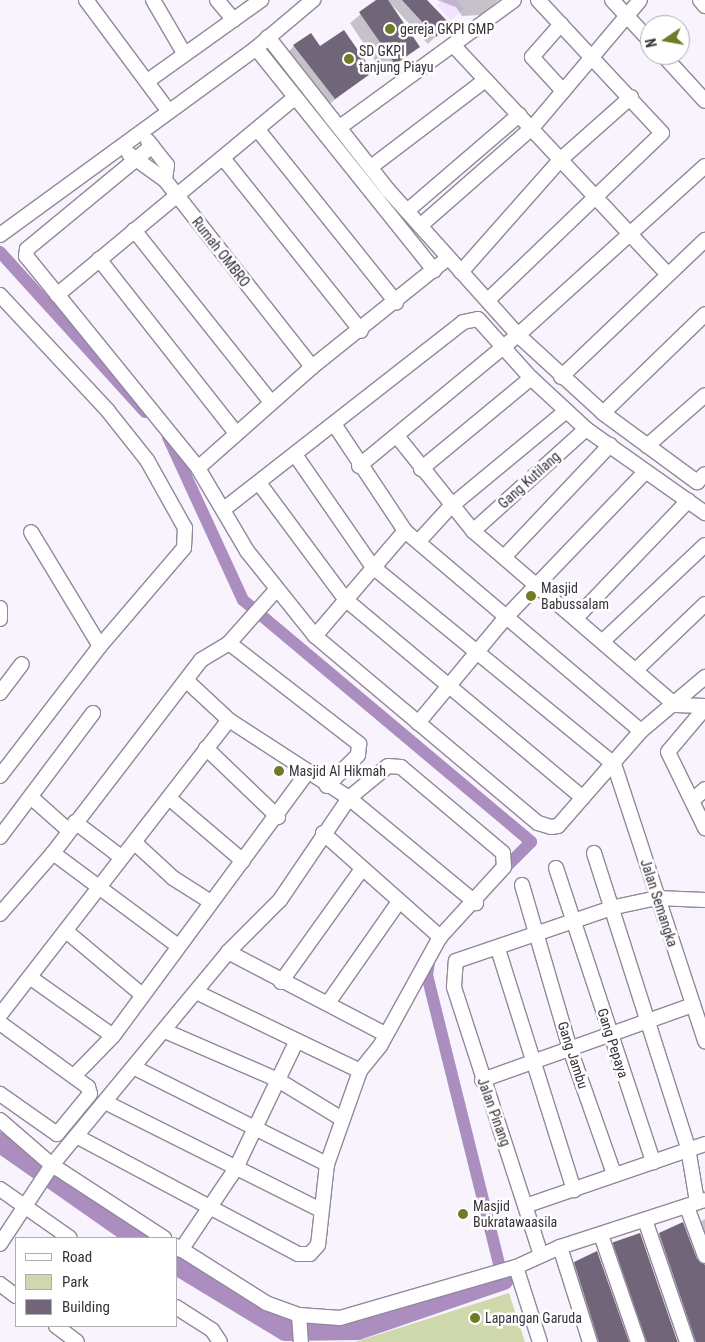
<!DOCTYPE html>
<html>
<head>
<meta charset="utf-8">
<style>
	body { margin:0 }
	#map { position:relative; width:705px; height:1342px; overflow:hidden; background:#f8f3fc; font-family:"Roboto Condensed",sans-serif }
	div>[style] { position:absolute }
	[style*='--x'] { left:calc(var(--x)*1px); top:calc(var(--y)*1px); width:calc(var(--w)*1px); rotate:calc(var(--a)*1deg) }
	.built>* { inset:0; background:#f3e2ff }
	.green>* { inset:0; background:#cfd8ad }
	.shadow>* { inset:0; background:#0003 }
	.canal>* { height:12px; margin:-6px; padding:0 6px; transform-origin:6px; border-radius:6px; background:#ab8dbf }
	.river>* { height:21px; margin:-10.5px; padding:0 10.5px; transform-origin:10.5px; border-radius:10.5px; background:#ab8dbf }
	.building>* { inset:0; background:#716579; transform-origin:0 0 }
	.roads { filter:drop-shadow(1px 0 #93879b) drop-shadow(-1px 0 #93879b) drop-shadow(0 1px #93879b) drop-shadow(0 -1px #93879b) }
	.minor>* { height:14px; margin:-7px; padding:0 7px; transform-origin:7px; border-radius:7px; background:#fff }
	.dots>* { width:14px; height:14px; translate:-50% -50%; box-sizing:border-box; border:2px solid #fff; border-radius:50% }
	span { translate:-50% -50%; white-space:nowrap; text-align:center; line-height:1.15; -webkit-text-stroke:5px #fff; paint-order:stroke }
	.poi-label { font-size:14px; color:#36323a }
	.left { translate:0 -50%; text-align:left }
	.street-label { font-size:14px; color:#36323a }
	.legend { position:absolute; left:15px; top:1237px; width:162px; height:90px; box-sizing:border-box; background:#fff; border:1px solid #afadb0; margin:0; padding:6px 9px; list-style:none; font-size:15px; color:#36323a }
	.legend li { display:flex; align-items:center; gap:10px; height:25px }
	.legend b { width:25px; border:1px solid #afadb0 }
	.north { position:absolute; left:640px; top:15px; width:50px; height:50px; box-sizing:border-box; background:#fff; border:1px solid #afadb0; border-radius:50%; rotate:258deg; font-size:14px; font-weight:700; line-height:20px; text-align:center; color:#36323a }
	.north::after { content:''; display:block; margin:auto; width:18px; height:22px; background:#6f7b27; clip-path:polygon(50% 0,100% 100%,50% 72%,0 100%) }
</style>
</head>
<body>
<div id="map">
	<div class="built">
		<div style="clip-path:polygon(443px 0,457px 0,464px 9px,451px 20px,437px 5px)"></div>
	</div>
	<div class="green">
		<div style="clip-path:polygon(509px 1293px,525px 1342px,355px 1342px)"></div>
	</div>
	<div class="shadow">
		<div style="clip-path:polygon(378px 0,425px 0,448px 24px,428px 44px,392px 5px,419px 47px,384px 74px,350px 23px)"></div>
		<div style="clip-path:polygon(437px 0,499px 0,481px 15px,462px 16px,456px 7px)"></div>
		<div style="clip-path:polygon(294px 46px,320px 48px,371px 72px,328px 105px,287px 53px)"></div>
		<div style="clip-path:polygon(705px 1219px,705px 1248px,696px 1225px)"></div>
		<div style="clip-path:polygon(660px 1234px,705px 1264px,705px 1342px,690px 1342px,655px 1239px)"></div>
		<div style="clip-path:polygon(614px 1246px,676px 1342px,641px 1342px,610px 1251px)"></div>
		<div style="clip-path:polygon(575px 1263px,627px 1342px,590px 1342px,570px 1268px)"></div>
	</div>
	<div class="canal">
		<div style="--x:0;--y:252;--w:216;--a:47.8"></div>
		<div style="--x:168;--y:437;--w:179;--a:65.3"></div>
		<div style="--x:243;--y:600;--w:376;--a:40"></div>
		<div style="--x:531;--y:842;--w:45;--a:135"></div>
		<div style="--x:430;--y:956;--w:19;--a:99"></div>
		<div style="--x:427;--y:975;--w:313;--a:76"></div>
	</div>
	<div class="river">
		<div style="--x:0;--y:1142;--w:167;--a:35"></div>
		<div style="--x:176;--y:1264;--w:127;--a:31.2"></div>
		<div style="--x:285;--y:1330;--w:72;--a:-0.8"></div>
		<div style="--x:357;--y:1329;--w:154;--a:-18.9"></div>
	</div>
	<div class="building">
		<div style="clip-path:polygon(376px 0,388px 0,420px 47px,395px 64px,359px 12px)"></div>
		<div style="clip-path:polygon(402px 0,427px 0,450px 24px,436px 37px)"></div>
		<div style="clip-path:polygon(344px 30px,373px 72px,335px 99px,293px 45px,311px 33px,320px 46px)"></div>
		<div style="clip-path:polygon(683px 1222px,697px 1259px,705px 1265px,705px 1342px,696px 1342px,659px 1233px)"></div>
		<div style="left:640px;top:1233px;width:115px;height:29px;rotate:71deg"></div>
		<div style="clip-path:polygon(597px 1251px,629px 1342px,599px 1342px,574px 1262px)"></div>
	</div>
	<div class="roads">
		<div class="minor">
			<div style="--x:86;--y:0;--w:136;--a:53.4"></div>
			<div style="--x:153;--y:0;--w:61;--a:59.7"></div>
			<div style="--x:217;--y:0;--w:26;--a:50"></div>
			<div style="--x:612;--y:0;--w:56;--a:47.2"></div>
			<div style="--x:700;--y:0;--w:8;--a:50"></div>
			<div style="--x:561;--y:24;--w:44;--a:131.3"></div>
			<div style="--x:532;--y:57;--w:46;--a:47.6"></div>
			<div style="--x:268;--y:37;--w:194;--a:51.9"></div>
			<div style="--x:388;--y:190;--w:195;--a:48.1"></div>
			<div style="--x:518;--y:335;--w:115;--a:42.5"></div>
			<div style="--x:603;--y:413;--w:117;--a:36.3"></div>
			<div style="--x:697;--y:482;--w:11;--a:-45"></div>
			<div style="--x:454;--y:46;--w:312;--a:46.9"></div>
			<div style="--x:256;--y:48;--w:285;--a:51.3"></div>
			<div style="--x:663;--y:55;--w:62;--a:47.6"></div>
			<div style="--x:149;--y:80;--w:138;--a:-35.5"></div>
			<div style="--x:340;--y:127;--w:215;--a:-36.1"></div>
			<div style="--x:258;--y:130;--w:221;--a:51.3"></div>
			<div style="--x:148;--y:141;--w:31;--a:52"></div>
			<div style="--x:167;--y:165;--w:15;--a:98"></div>
			<div style="--x:165;--y:180;--w:238;--a:51.8"></div>
			<div style="--x:152;--y:146;--w:162;--a:140.5"></div>
			<div style="--x:27;--y:249;--w:7;--a:98"></div>
			<div style="--x:26;--y:256;--w:273;--a:50.9"></div>
			<div style="--x:198;--y:468;--w:96;--a:59.4"></div>
			<div style="--x:247;--y:551;--w:109;--a:51.3"></div>
			<div style="--x:315;--y:636;--w:291;--a:40"></div>
			<div style="--x:538;--y:823;--w:14;--a:17"></div>
			<div style="--x:551;--y:827;--w:7;--a:-8"></div>
			<div style="--x:558;--y:826;--w:126;--a:-48.9"></div>
			<div style="--x:641;--y:731;--w:84;--a:-40.2"></div>
			<div style="--x:129;--y:154;--w:44;--a:35.8"></div>
			<div style="--x:223;--y:158;--w:221;--a:51.4"></div>
			<div style="--x:371;--y:167;--w:143;--a:-37.3"></div>
			<div style="--x:407;--y:211;--w:148;--a:-40.6"></div>
			<div style="--x:420;--y:226;--w:149;--a:-41.2"></div>
			<div style="--x:532;--y:128;--w:167;--a:-49.8"></div>
			<div style="--x:134;--y:230;--w:220;--a:51.5"></div>
			<div style="--x:0;--y:235;--w:317;--a:-36.1"></div>
			<div style="--x:256;--y:48;--w:75;--a:-40.1"></div>
			<div style="--x:99;--y:259;--w:220;--a:51.8"></div>
			<div style="--x:461;--y:272;--w:149;--a:-48.5"></div>
			<div style="--x:560;--y:160;--w:95;--a:-41.6"></div>
			<div style="--x:0;--y:295;--w:158;--a:47"></div>
			<div style="--x:108;--y:411;--w:63;--a:51.5"></div>
			<div style="--x:147;--y:460;--w:78;--a:60.8"></div>
			<div style="--x:185;--y:528;--w:20;--a:93"></div>
			<div style="--x:184;--y:548;--w:129;--a:130.6"></div>
			<div style="--x:57;--y:295;--w:308;--a:-39.7"></div>
			<div style="--x:488;--y:300;--w:241;--a:-43.8"></div>
			<div style="--x:662;--y:133;--w:182;--a:-133"></div>
			<div style="--x:561;--y:377;--w:199;--a:-43.6"></div>
			<div style="--x:603;--y:413;--w:142;--a:-44.1"></div>
			<div style="--x:334;--y:424;--w:128;--a:56.4"></div>
			<div style="--x:405;--y:531;--w:309;--a:40.3"></div>
			<div style="--x:397;--y:436;--w:122;--a:51.3"></div>
			<div style="--x:473;--y:531;--w:267;--a:40.7"></div>
			<div style="--x:675;--y:705;--w:30;--a:2"></div>
			<div style="--x:647;--y:446;--w:77;--a:-41.3"></div>
			<div style="--x:296;--y:456;--w:135;--a:55.3"></div>
			<div style="--x:373;--y:567;--w:311;--a:39.3"></div>
			<div style="--x:614;--y:764;--w:292;--a:71.8"></div>
			<div style="--x:359;--y:466;--w:206;--a:-39.5"></div>
			<div style="--x:518;--y:335;--w:252;--a:-42.1"></div>
			<div style="--x:198;--y:468;--w:152;--a:-41.5"></div>
			<div style="--x:312;--y:367;--w:173;--a:-38.7"></div>
			<div style="--x:421;--y:469;--w:143;--a:-39.6"></div>
			<div style="--x:259;--y:483;--w:144;--a:53.4"></div>
			<div style="--x:345;--y:599;--w:310;--a:39.9"></div>
			<div style="--x:224;--y:509;--w:303;--a:-38"></div>
			<div style="--x:463;--y:322;--w:15;--a:-11"></div>
			<div style="--x:478;--y:319;--w:79;--a:48.1"></div>
			<div style="--x:531;--y:378;--w:75;--a:42.8"></div>
			<div style="--x:586;--y:429;--w:146;--a:35.2"></div>
			<div style="--x:473;--y:531;--w:152;--a:-42.1"></div>
			<div style="--x:419;--y:541;--w:46;--a:-47.6"></div>
			<div style="--x:450;--y:507;--w:151;--a:-39.6"></div>
			<div style="--x:505;--y:556;--w:153;--a:-46.6"></div>
			<div style="--x:0;--y:608;--w:11;--a:90"></div>
			<div style="--x:577;--y:617;--w:161;--a:-46.3"></div>
			<div style="--x:315;--y:636;--w:138;--a:-49.4"></div>
			<div style="--x:603;--y:641;--w:140;--a:-43.3"></div>
			<div style="--x:229;--y:643;--w:165;--a:37.8"></div>
			<div style="--x:359;--y:744;--w:11;--a:95"></div>
			<div style="--x:358;--y:755;--w:44;--a:135"></div>
			<div style="--x:637;--y:669;--w:94;--a:-43.7"></div>
			<div style="--x:188;--y:682;--w:56;--a:42.8"></div>
			<div style="--x:229;--y:720;--w:143;--a:33"></div>
			<div style="--x:349;--y:798;--w:165;--a:39.6"></div>
			<div style="--x:0;--y:693;--w:36;--a:-53"></div>
			<div style="--x:705;--y:708;--w:57;--a:130.1"></div>
			<div style="--x:668;--y:752;--w:85;--a:64"></div>
			<div style="--x:418;--y:723;--w:138;--a:-50.3"></div>
			<div style="--x:506;--y:617;--w:199;--a:-46.2"></div>
			<div style="--x:206;--y:748;--w:100;--a:43.8"></div>
			<div style="--x:0;--y:776;--w:164;--a:-52.4"></div>
			<div style="--x:100;--y:646;--w:133;--a:-121.2"></div>
			<div style="--x:32;--y:798;--w:48;--a:41.6"></div>
			<div style="--x:169;--y:798;--w:97;--a:40.4"></div>
			<div style="--x:694;--y:799;--w:15;--a:-42"></div>
			<div style="--x:75;--y:822;--w:58;--a:37.3"></div>
			<div style="--x:323;--y:833;--w:157;--a:41.6"></div>
			<div style="--x:0;--y:837;--w:155;--a:-53.1"></div>
			<div style="--x:135;--y:843;--w:52;--a:42.6"></div>
			<div style="--x:173;--y:878;--w:45;--a:32.3"></div>
			<div style="--x:53;--y:853;--w:156;--a:36.6"></div>
			<div style="--x:594;--y:853;--w:310;--a:72.3"></div>
			<div style="--x:688;--y:1148;--w:55;--a:80.5"></div>
			<div style="--x:556;--y:868;--w:310;--a:71.7"></div>
			<div style="--x:522;--y:885;--w:171;--a:73.7"></div>
			<div style="--x:570;--y:1049;--w:133;--a:70.6"></div>
			<div style="--x:0;--y:914;--w:81;--a:-49"></div>
			<div style="--x:53;--y:853;--w:243;--a:-52.5"></div>
			<div style="--x:201;--y:660;--w:33;--a:-31"></div>
			<div style="--x:229;--y:643;--w:69;--a:-48.5"></div>
			<div style="--x:66;--y:931;--w:98;--a:40"></div>
			<div style="--x:498;--y:949;--w:253;--a:72.5"></div>
			<div style="--x:228;--y:952;--w:175;--a:27.6"></div>
			<div style="--x:31;--y:978;--w:100;--a:35.3"></div>
			<div style="--x:281;--y:982;--w:139;--a:-54.4"></div>
			<div style="--x:196;--y:992;--w:182;--a:25.7"></div>
			<div style="--x:328;--y:1003;--w:122;--a:-55"></div>
			<div style="--x:0;--y:1015;--w:373;--a:-52.2"></div>
			<div style="--x:0;--y:1023;--w:109;--a:36"></div>
			<div style="--x:88;--y:1087;--w:7;--a:74"></div>
			<div style="--x:90;--y:1094;--w:52;--a:129.5"></div>
			<div style="--x:57;--y:1134;--w:70;--a:-144.9"></div>
			<div style="--x:165;--y:1031;--w:123;--a:23.4"></div>
			<div style="--x:278;--y:1080;--w:75;--a:31.4"></div>
			<div style="--x:135;--y:1068;--w:215;--a:26.6"></div>
			<div style="--x:74;--y:1076;--w:56;--a:-45.7"></div>
			<div style="--x:113;--y:1036;--w:327;--a:-53.6"></div>
			<div style="--x:482;--y:1080;--w:224;--a:-19.6"></div>
			<div style="--x:105;--y:1102;--w:239;--a:26.6"></div>
			<div style="--x:0;--y:1120;--w:69;--a:40.9"></div>
			<div style="--x:52;--y:1165;--w:134;--a:33.1"></div>
			<div style="--x:0;--y:1189;--w:85;--a:35"></div>
			<div style="--x:528;--y:1205;--w:187;--a:-19"></div>
			<div style="--x:687;--y:1207;--w:52;--a:69.8"></div>
			<div style="--x:645;--y:1220;--w:129;--a:71"></div>
			<div style="--x:601;--y:1235;--w:113;--a:70.9"></div>
			<div style="--x:0;--y:1244;--w:95;--a:-56.6"></div>
			<div style="--x:52;--y:1165;--w:276;--a:-50.4"></div>
			<div style="--x:228;--y:952;--w:74;--a:-45"></div>
			<div style="--x:280;--y:900;--w:123;--a:-55.9"></div>
			<div style="--x:349;--y:798;--w:50;--a:-39.4"></div>
			<div style="--x:388;--y:766;--w:13;--a:4"></div>
			<div style="--x:401;--y:767;--w:133;--a:40.1"></div>
			<div style="--x:503;--y:853;--w:14;--a:86"></div>
			<div style="--x:504;--y:867;--w:95;--a:132.4"></div>
			<div style="--x:440;--y:937;--w:124;--a:118.8"></div>
			<div style="--x:380;--y:1046;--w:32;--a:129"></div>
			<div style="--x:360;--y:1071;--w:99;--a:109.5"></div>
			<div style="--x:327;--y:1164;--w:81;--a:96.3"></div>
			<div style="--x:318;--y:1245;--w:12;--a:132"></div>
			<div style="--x:310;--y:1254;--w:12;--a:180"></div>
			<div style="--x:298;--y:1254;--w:249;--a:-152"></div>
			<div style="--x:176;--y:1246;--w:107;--a:32.3"></div>
			<div style="--x:266;--y:1303;--w:35;--a:20"></div>
			<div style="--x:299;--y:1315;--w:41;--a:4.2"></div>
			<div style="--x:340;--y:1318;--w:183;--a:-16.2"></div>
			<div style="--x:516;--y:1267;--w:48;--a:-24.4"></div>
			<div style="--x:560;--y:1247;--w:152;--a:-18"></div>
			<div style="--x:560;--y:1247;--w:100;--a:72.5"></div>
			<div style="--x:181;--y:1250;--w:99;--a:-56.1"></div>
			<div style="--x:236;--y:1168;--w:140;--a:-64.5"></div>
			<div style="--x:541;--y:1255;--w:282;--a:-108"></div>
			<div style="--x:454;--y:987;--w:26;--a:-86"></div>
			<div style="--x:456;--y:961;--w:168;--a:-18.8"></div>
			<div style="--x:615;--y:907;--w:43;--a:-12.1"></div>
			<div style="--x:657;--y:898;--w:48;--a:2.4"></div>
			<div style="--x:516;--y:1267;--w:79;--a:72.3"></div>
			<div style="--x:0;--y:1284;--w:20;--a:37"></div>
			<div style="--x:176;--y:1307;--w:43;--a:32.6"></div>
			<div style="--x:212;--y:1330;--w:14;--a:56"></div>
			<div style="--x:299;--y:1315;--w:27;--a:86"></div>
			<div style="--x:56;--y:1326;--w:26;--a:37"></div>
		</div>
	</div>
	<div class="dots">
		<div style="left:390px;top:29px;background:#6f7b27"></div>
		<div style="left:349px;top:59px;background:#6f7b27"></div>
		<div style="left:531px;top:596px;background:#6f7b27"></div>
		<div style="left:279px;top:771px;background:#6f7b27"></div>
		<div style="left:463px;top:1214px;background:#6f7b27"></div>
		<div style="left:475px;top:1318px;background:#6f7b27"></div>
	</div>
	<div class="poi-label">
		<span class="left" style="left:400px;top:29px">gereja GKPI GMP</span>
		<span class="left" style="left:359px;top:59px">SD GKPI<br>tanjung Piayu</span>
		<span class="left" style="left:541px;top:596px">Masjid<br>Babussalam</span>
		<span class="left" style="left:289px;top:771px">Masjid Al Hikmah</span>
		<span class="left" style="left:473px;top:1214px">Masjid<br>Bukratawaasila</span>
		<span class="left" style="left:485px;top:1318px">Lapangan Garuda</span>
	</div>
	<div class="street-label">
		<span style="left:221px;top:252px;rotate:52deg">Rumah OMBRO</span>
		<span style="left:529px;top:480px;rotate:-42deg">Gang Kutilang</span>
		<span style="left:659px;top:903px;rotate:72deg">Jalan Semangka</span>
		<span style="left:613px;top:1043px;rotate:72deg">Gang Pepaya</span>
		<span style="left:573px;top:1055px;rotate:72deg">Gang Jambu</span>
		<span style="left:494px;top:1112px;rotate:70deg">Jalan Pinang</span>
	</div>
	<ul class="legend">
	<li><b style="height:6px;background:#fff"></b>Road</li>
	<li><b style="height:14px;background:#cfd8ad"></b>Park</li>
	<li><b style="height:14px;background:#716579"></b>Building</li>
	</ul>
	<div class="north">N</div>
</div>
</body>
</html>
